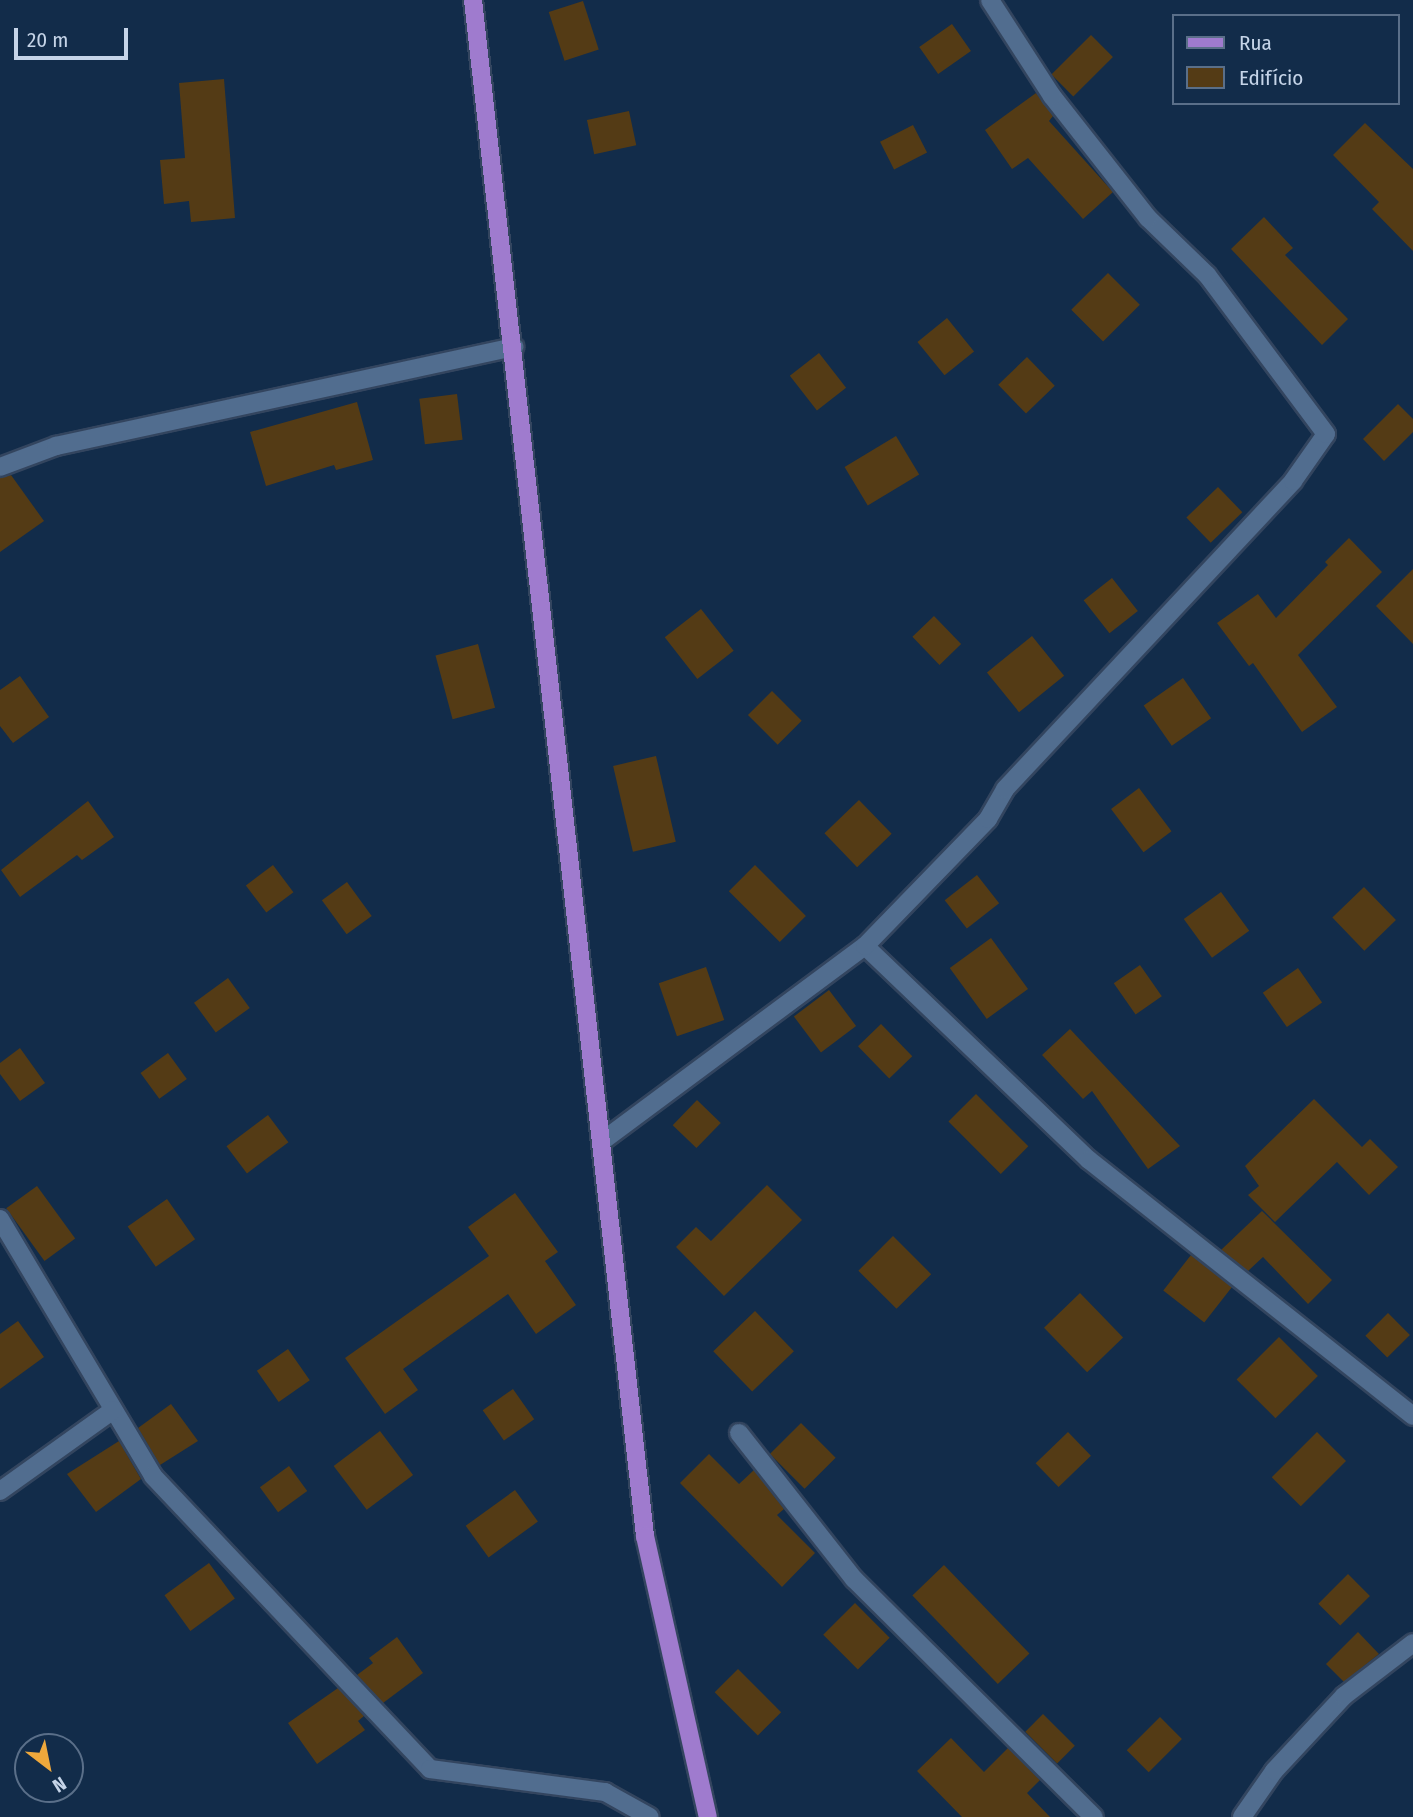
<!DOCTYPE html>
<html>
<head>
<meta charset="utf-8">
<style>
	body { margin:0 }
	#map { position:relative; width:1413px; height:1817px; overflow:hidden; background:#122c4a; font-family:"Fira Sans Condensed",sans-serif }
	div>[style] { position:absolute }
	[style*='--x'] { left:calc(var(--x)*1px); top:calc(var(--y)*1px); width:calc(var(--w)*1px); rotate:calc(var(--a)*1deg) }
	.building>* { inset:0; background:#543b15; transform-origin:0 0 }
	.roads { filter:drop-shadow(2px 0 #33455f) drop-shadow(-2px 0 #33455f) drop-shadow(0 2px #33455f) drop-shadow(0 -2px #33455f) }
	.minor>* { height:18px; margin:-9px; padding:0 9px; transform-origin:9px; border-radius:9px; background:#516d8f }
	.major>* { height:18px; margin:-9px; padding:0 9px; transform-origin:9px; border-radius:9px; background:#9f7bce }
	span { translate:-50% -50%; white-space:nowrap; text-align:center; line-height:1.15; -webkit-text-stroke:6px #122c4a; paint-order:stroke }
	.legend { position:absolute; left:1172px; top:14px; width:228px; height:91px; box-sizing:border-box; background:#122c4a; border:2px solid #5a6f89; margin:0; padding:9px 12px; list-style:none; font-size:21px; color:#c5d4e8 }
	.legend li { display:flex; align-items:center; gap:14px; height:35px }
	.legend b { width:35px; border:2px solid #5a6f89 }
	.north { position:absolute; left:14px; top:1733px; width:70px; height:70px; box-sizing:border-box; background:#122c4a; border:2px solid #5a6f89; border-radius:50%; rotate:148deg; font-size:19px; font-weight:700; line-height:28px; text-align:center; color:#c5d4e8 }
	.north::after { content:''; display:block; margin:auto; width:24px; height:32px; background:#eea83c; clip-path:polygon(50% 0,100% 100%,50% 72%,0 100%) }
	.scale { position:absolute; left:14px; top:28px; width:114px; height:32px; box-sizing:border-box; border:4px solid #c5d4e8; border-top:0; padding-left:9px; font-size:21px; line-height:24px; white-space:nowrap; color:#c5d4e8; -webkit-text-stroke:5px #122c4a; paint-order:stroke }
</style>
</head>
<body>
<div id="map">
	<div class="building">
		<div style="left:583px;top:1px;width:51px;height:36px;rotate:72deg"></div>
		<div style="left:952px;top:24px;width:33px;height:40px;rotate:55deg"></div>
		<div style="left:1091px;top:35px;width:31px;height:56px;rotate:45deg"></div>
		<div style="clip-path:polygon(224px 79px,235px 218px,191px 222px,189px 201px,164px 204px,160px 160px,185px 158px,179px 83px)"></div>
		<div style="clip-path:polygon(1036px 93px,1053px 116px,1049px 121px,1113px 192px,1083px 219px,1028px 158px,1012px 169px,985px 130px)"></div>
		<div style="left:629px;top:111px;width:35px;height:43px;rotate:78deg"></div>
		<div style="clip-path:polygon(1365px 123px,1413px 169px,1413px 251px,1372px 209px,1379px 202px,1333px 155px)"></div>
		<div style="left:913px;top:125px;width:31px;height:37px;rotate:63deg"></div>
		<div style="clip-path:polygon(1264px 217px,1293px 248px,1285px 255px,1348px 319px,1322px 345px,1231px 249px)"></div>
		<div style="left:1108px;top:273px;width:45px;height:52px;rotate:45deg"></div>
		<div style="left:947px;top:318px;width:43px;height:38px;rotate:51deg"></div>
		<div style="left:819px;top:353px;width:44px;height:37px;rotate:52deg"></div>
		<div style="left:1027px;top:357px;width:40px;height:40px;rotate:46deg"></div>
		<div style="left:457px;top:394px;width:46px;height:38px;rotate:83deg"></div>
		<div style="clip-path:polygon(357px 402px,373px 460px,336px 470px,334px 465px,266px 486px,250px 432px)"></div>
		<div style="clip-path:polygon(1398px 404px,1413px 419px,1413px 432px,1384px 461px,1363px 439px)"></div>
		<div style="left:896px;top:436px;width:45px;height:60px;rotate:59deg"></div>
		<div style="clip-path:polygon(11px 475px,44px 521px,0 552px,0 478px)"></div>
		<div style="left:1218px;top:487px;width:35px;height:44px;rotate:46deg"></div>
		<div style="clip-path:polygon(1349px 538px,1382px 572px,1298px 655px,1337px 707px,1302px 732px,1253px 663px,1249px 666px,1217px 623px,1258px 594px,1276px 618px,1328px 565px,1325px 562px)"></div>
		<div style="clip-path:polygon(1413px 569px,1413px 644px,1376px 606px)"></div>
		<div style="left:1112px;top:578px;width:42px;height:36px;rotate:52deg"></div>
		<div style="left:701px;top:609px;width:53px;height:46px;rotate:52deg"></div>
		<div style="left:934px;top:616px;width:39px;height:30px;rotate:46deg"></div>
		<div style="left:1032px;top:636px;width:51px;height:58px;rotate:51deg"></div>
		<div style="left:478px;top:644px;width:66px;height:44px;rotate:75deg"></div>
		<div style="clip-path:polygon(20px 676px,49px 717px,13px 743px,0 726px,0 690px)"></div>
		<div style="left:1183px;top:678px;width:49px;height:48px;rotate:55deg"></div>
		<div style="left:772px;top:691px;width:42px;height:34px;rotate:45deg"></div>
		<div style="left:656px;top:756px;width:88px;height:44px;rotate:77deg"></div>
		<div style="left:1139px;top:788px;width:54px;height:35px;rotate:53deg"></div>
		<div style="left:859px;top:800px;width:47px;height:48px;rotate:46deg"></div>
		<div style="clip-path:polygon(88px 801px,114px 837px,82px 860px,77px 855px,20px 897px,1px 870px)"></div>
		<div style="left:273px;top:865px;width:34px;height:34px;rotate:53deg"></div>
		<div style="left:755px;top:865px;width:72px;height:37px;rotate:45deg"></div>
		<div style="left:977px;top:875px;width:36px;height:41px;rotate:52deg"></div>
		<div style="left:347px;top:882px;width:42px;height:31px;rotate:54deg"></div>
		<div style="left:1364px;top:887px;width:46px;height:44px;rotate:46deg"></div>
		<div style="left:1221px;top:892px;width:48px;height:46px;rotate:54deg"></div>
		<div style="left:991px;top:938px;width:63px;height:51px;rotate:54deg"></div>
		<div style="left:1140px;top:965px;width:38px;height:32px;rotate:55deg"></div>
		<div style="left:706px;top:967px;width:56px;height:50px;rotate:71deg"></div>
		<div style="left:1298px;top:968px;width:42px;height:43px;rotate:55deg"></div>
		<div style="left:228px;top:978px;width:37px;height:42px;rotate:54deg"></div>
		<div style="left:829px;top:990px;width:45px;height:44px;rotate:53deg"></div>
		<div style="left:881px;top:1024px;width:45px;height:32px;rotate:46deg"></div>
		<div style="clip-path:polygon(1070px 1029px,1180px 1146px,1148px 1169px,1092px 1091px,1083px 1099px,1042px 1055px)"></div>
		<div style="clip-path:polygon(20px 1048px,45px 1083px,20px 1101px,0 1074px,0 1063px)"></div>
		<div style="left:168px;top:1053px;width:32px;height:34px;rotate:54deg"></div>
		<div style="left:976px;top:1094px;width:74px;height:39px;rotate:45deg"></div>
		<div style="clip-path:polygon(1314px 1099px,1362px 1147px,1370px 1139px,1398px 1167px,1369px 1195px,1337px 1162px,1275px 1222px,1248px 1195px,1259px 1186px,1245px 1166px)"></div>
		<div style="left:697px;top:1100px;width:33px;height:35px;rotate:44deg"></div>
		<div style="left:268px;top:1115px;width:34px;height:52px;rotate:53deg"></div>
		<div style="clip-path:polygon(767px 1185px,802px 1220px,724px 1296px,676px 1247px,696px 1227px,711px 1241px)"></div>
		<div style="left:37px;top:1186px;width:65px;height:38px;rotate:54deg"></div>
		<div style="clip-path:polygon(515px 1193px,558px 1252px,545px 1261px,576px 1305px,536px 1334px,508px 1294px,403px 1369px,418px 1390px,385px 1414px,345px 1358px,489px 1256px,468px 1227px)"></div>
		<div style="left:167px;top:1199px;width:49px;height:48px;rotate:55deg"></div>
		<div style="clip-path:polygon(1262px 1211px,1332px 1280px,1308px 1304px,1263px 1257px,1248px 1271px,1221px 1250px)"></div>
		<div style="left:893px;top:1236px;width:54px;height:49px;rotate:45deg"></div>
		<div style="left:1191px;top:1255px;width:52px;height:45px;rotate:38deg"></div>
		<div style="left:1080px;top:1293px;width:62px;height:50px;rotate:46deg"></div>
		<div style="left:755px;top:1311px;width:56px;height:58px;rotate:46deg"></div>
		<div style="left:1388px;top:1313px;width:31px;height:32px;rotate:45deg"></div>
		<div style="clip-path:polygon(18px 1321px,44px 1357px,0 1389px,0 1334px)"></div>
		<div style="left:1279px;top:1337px;width:55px;height:60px;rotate:45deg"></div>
		<div style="left:288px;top:1349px;width:38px;height:38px;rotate:55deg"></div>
		<div style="left:513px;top:1389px;width:37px;height:37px;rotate:55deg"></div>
		<div style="clip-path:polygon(171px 1404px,198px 1441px,160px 1465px,138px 1428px)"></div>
		<div style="left:801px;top:1423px;width:49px;height:44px;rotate:45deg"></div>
		<div style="left:380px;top:1431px;width:55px;height:58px;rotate:53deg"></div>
		<div style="left:1068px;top:1432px;width:33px;height:45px;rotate:46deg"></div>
		<div style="left:1317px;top:1432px;width:41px;height:64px;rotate:45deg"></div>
		<div style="clip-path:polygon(119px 1441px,141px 1479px,96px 1512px,67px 1474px)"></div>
		<div style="clip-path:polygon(709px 1454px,739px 1484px,754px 1470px,784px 1509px,777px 1515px,815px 1553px,782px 1587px,680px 1483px)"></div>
		<div style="left:289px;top:1466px;width:31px;height:36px;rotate:54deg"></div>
		<div style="left:515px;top:1490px;width:39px;height:61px;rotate:54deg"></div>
		<div style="left:209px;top:1563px;width:44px;height:55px;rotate:54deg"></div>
		<div style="left:944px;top:1565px;width:123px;height:44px;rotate:46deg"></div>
		<div style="left:1348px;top:1574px;width:31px;height:42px;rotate:45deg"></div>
		<div style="left:855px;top:1603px;width:49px;height:45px;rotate:45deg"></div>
		<div style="clip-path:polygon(1358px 1632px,1379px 1654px,1344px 1682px,1326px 1664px)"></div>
		<div style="clip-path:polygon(397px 1637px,423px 1673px,383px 1703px,357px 1675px,373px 1663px,369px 1658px)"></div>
		<div style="left:738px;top:1669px;width:61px;height:33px;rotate:45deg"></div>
		<div style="clip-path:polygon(338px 1688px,364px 1716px,358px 1721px,365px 1730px,317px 1764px,288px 1723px)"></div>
		<div style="left:1043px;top:1714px;width:45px;height:25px;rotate:45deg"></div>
		<div style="left:1160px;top:1717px;width:31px;height:47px;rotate:45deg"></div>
		<div style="clip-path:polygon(951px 1738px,984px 1772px,1008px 1748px,1040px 1780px,1027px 1793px,1050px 1817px,962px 1817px,917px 1771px)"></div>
	</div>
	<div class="roads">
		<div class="minor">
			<div style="--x:0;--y:467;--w:60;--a:-20.6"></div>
			<div style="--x:56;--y:446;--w:469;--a:-12.2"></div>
			<div style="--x:865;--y:946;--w:310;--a:43.7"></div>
			<div style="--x:1089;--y:1160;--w:413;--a:38.3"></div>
			<div style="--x:601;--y:1142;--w:329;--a:-36.6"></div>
			<div style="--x:865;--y:946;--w:177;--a:-45.9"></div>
			<div style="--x:988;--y:819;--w:34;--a:-60"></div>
			<div style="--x:1005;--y:789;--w:422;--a:-46.9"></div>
			<div style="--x:1293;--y:481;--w:57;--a:-54.9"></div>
			<div style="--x:1326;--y:434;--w:199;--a:-126.8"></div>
			<div style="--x:1207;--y:275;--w:82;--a:-136"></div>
			<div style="--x:1148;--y:218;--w:155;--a:-128.2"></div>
			<div style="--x:1052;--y:96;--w:114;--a:-122.9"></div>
			<div style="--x:0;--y:1219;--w:299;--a:59.2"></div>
			<div style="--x:153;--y:1476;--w:403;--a:46.6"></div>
			<div style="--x:430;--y:1769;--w:177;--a:7.5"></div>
			<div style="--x:605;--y:1792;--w:51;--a:29.1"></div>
			<div style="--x:739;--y:1433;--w:186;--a:51.8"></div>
			<div style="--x:854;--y:1579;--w:338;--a:44.8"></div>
			<div style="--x:0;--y:1491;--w:139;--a:-35.6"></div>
			<div style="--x:1242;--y:1817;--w:56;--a:-55.2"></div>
			<div style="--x:1274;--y:1771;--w:103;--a:-47"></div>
			<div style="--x:1344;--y:1696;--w:87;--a:-37.5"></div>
		</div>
		<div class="major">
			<div style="--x:473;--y:0;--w:1546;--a:83.61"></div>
			<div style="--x:645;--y:1536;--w:288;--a:77.4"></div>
		</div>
	</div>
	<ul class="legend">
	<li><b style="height:9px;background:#9f7bce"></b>Rua</li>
	<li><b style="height:19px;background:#543b15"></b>Edifício</li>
	</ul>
	<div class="north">N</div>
	<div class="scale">20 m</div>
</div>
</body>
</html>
